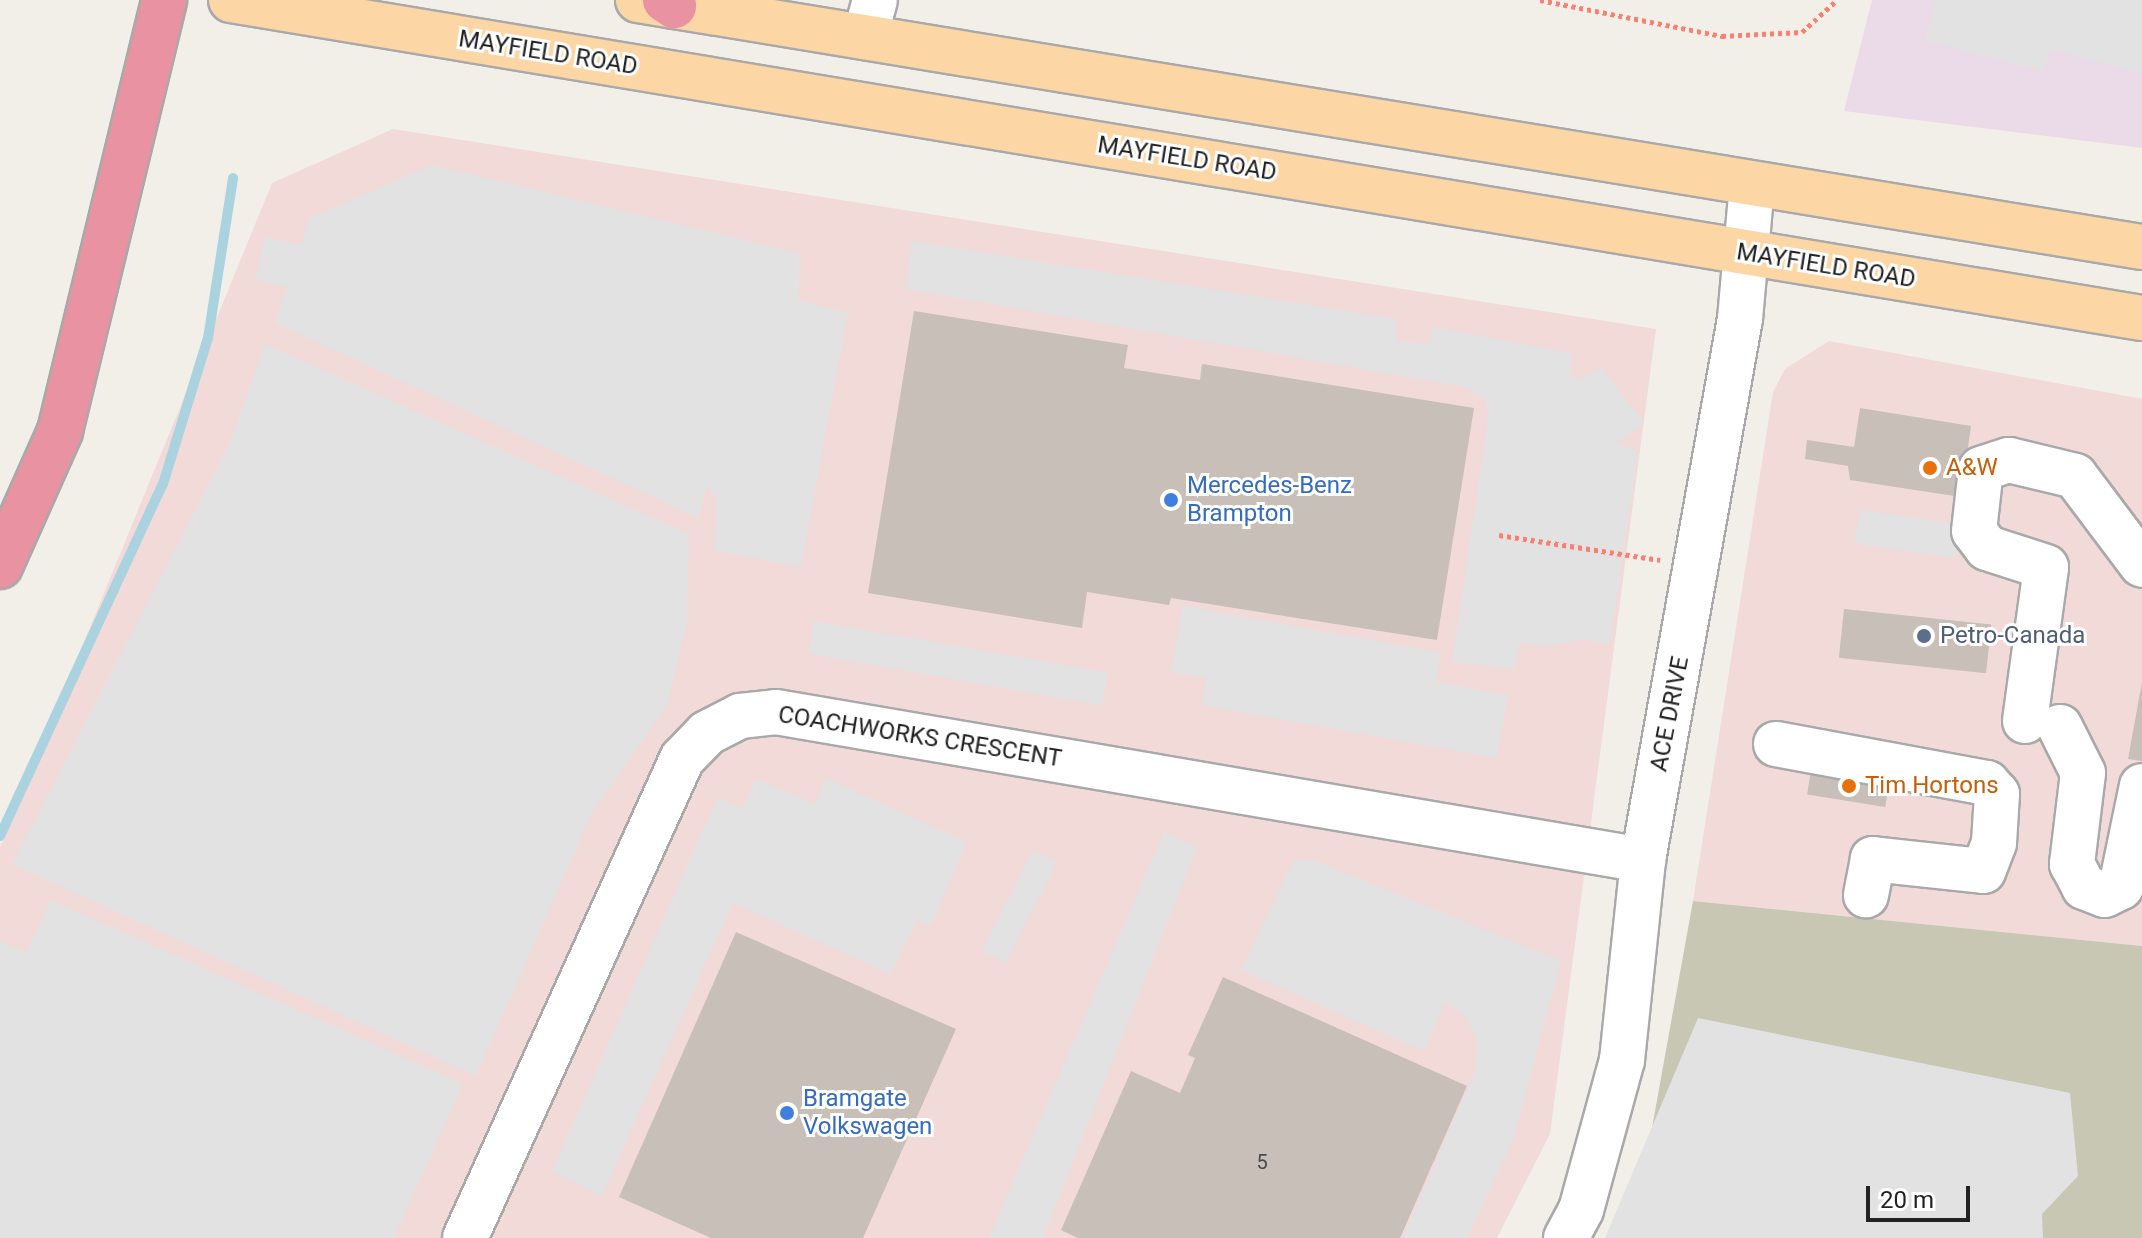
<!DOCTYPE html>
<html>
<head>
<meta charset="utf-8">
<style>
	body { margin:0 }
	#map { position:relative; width:2142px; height:1238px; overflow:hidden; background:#f2efe9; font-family:Roboto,sans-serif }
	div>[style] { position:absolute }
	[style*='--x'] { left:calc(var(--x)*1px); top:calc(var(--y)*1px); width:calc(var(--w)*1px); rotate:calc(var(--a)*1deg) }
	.commercial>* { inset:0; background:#f2dad9 }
	.industrial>* { inset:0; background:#ebdbe8 }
	.construction>* { inset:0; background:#c7c7b4 }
	.parking>* { inset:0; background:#e2e2e2; transform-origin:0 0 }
	.stream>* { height:10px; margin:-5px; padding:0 5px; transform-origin:5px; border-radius:5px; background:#aad3df }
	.building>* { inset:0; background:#c7bfb8; transform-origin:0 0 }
	.path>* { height:5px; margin-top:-2.5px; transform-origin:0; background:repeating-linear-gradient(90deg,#fa8072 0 4px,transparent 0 8px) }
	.roads { filter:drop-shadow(2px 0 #a9a9a9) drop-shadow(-2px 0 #a9a9a9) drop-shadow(0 2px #a9a9a9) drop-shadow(0 -2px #a9a9a9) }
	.minor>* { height:44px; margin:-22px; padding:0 22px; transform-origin:22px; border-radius:22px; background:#fff }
	.major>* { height:44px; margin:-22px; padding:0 22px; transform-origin:22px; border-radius:22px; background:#fcd6a4 }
	.highway>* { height:44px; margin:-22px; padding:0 22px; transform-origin:22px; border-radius:22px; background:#e892a2 }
	.dots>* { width:22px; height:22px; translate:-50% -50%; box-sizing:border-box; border:4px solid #fff; border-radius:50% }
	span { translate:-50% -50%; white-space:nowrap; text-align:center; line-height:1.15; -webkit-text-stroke:6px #fff; paint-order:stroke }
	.number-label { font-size:20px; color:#4b4948 }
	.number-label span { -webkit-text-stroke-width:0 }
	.street-label { font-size:24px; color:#222 }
	.food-label { font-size:24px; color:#c56008 }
	.left { translate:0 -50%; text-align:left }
	.shop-label { font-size:24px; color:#366cbe }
	.service-label { font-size:24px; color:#4e5e75 }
	.scale { position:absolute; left:1866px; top:1186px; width:104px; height:36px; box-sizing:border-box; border:4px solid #222; border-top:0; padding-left:10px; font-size:24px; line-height:28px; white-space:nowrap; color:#222; -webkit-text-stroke:6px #fff; paint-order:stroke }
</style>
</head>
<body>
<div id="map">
	<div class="commercial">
		<div style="clip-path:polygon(393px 129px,1656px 329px,1550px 1134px,1497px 1238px,0 1238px,0 847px,272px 183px)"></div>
		<div style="clip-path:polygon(1829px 341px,2142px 399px,2142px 946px,1693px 901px,1773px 392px,1785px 369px)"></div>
	</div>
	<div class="industrial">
		<div style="clip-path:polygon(1872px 0,2142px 0,2142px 148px,1844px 111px)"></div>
	</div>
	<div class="construction">
		<div style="clip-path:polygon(1693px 901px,2142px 946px,2142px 1238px,1610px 1238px,1644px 1172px)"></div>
	</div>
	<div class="parking">
		<div style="clip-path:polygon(1931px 0,2142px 0,2142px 74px,2050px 49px,2043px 72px,1925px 40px,1936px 2px)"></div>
		<div style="clip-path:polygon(432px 165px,801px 254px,798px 300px,848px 313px,801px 567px,714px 550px,717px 501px,707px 486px,699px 518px,275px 323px,287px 287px,255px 280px,265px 237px,301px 245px,308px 219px)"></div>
		<div style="clip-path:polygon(912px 241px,1396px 319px,1396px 341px,1430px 344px,1433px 327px,1573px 354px,1570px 373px,1580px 380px,1601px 367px,1644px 423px,1618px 442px,1638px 453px,1610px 644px,1581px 639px,1546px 647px,1520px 642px,1515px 669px,1452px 662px,1489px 414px,1485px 400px,1466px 387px,906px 289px)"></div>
		<div style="clip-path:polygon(265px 344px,689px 534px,687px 623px,667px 706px,592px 813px,476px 1076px,12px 864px,230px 443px)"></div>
		<div style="left:1860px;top:510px;width:101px;height:34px;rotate:8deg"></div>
		<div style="clip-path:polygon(1183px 606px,1441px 653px,1436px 682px,1508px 695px,1497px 758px,1202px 705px,1206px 678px,1171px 672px)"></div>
		<div style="left:814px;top:621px;width:298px;height:33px;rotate:10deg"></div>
		<div style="clip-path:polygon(826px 778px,967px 842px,931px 926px,917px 920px,890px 974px,733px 903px,602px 1196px,552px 1171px,717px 798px,743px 809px,756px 779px,815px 804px)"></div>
		<div style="clip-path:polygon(1164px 832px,1197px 847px,1043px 1238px,989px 1238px)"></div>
		<div style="left:1033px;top:850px;width:27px;height:113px;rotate:27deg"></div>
		<div style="clip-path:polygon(1311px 859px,1561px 961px,1513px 1141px,1467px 1238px,1403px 1238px,1477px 1067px,1475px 1033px,1461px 1013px,1445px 1003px,1424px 1051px,1241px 970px,1293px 861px)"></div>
		<div style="clip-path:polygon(51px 900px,463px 1084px,394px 1238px,0 1238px,0 941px,26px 953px)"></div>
		<div style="clip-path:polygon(1698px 1018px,2070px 1093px,2078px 1176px,2042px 1214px,2043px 1238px,1605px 1238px)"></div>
	</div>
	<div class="stream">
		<div style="--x:0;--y:836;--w:388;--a:-65.2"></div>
		<div style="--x:163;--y:484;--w:153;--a:-72.9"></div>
		<div style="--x:208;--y:338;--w:162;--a:-81.1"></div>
	</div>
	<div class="building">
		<div style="clip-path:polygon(914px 311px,1128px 345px,1124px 368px,1200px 380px,1202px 364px,1474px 408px,1437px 640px,1171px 598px,1169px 605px,1087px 592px,1082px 628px,868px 593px)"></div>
		<div style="clip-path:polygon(1860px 408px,1971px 426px,1961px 497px,1850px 480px,1848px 466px,1805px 459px,1807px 440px,1854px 447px)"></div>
		<div style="left:1844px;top:609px;width:148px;height:49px;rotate:6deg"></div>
		<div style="clip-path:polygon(2142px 682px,2142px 761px,2128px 759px)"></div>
		<div style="left:1812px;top:764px;width:79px;height:31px;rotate:9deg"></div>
		<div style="clip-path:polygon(736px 932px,956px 1029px,863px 1238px,711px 1238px,619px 1197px)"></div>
		<div style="clip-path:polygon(1223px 977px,1467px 1086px,1400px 1238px,1078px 1238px,1061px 1230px,1131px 1071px,1180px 1093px,1195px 1058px,1188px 1055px)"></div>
	</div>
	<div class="path">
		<div style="--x:1540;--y:0;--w:186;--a:11.2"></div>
		<div style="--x:1722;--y:36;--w:80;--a:-2.9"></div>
		<div style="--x:1802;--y:32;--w:47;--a:-42.4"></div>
		<div style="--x:1499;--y:535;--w:163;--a:8.8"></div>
	</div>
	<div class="roads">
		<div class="minor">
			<div style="--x:865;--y:37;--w:38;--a:-75"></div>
			<div style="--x:2025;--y:721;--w:155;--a:-82.2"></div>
			<div style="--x:2046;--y:567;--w:62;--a:-162.1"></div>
			<div style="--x:1987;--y:548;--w:21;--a:-127"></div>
			<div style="--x:1974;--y:531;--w:62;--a:-83.6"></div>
			<div style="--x:1981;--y:469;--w:29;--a:-18"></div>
			<div style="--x:2009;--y:460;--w:68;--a:13.6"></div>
			<div style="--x:2075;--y:476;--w:111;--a:53"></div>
			<div style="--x:2060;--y:727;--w:51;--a:63.4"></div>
			<div style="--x:2083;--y:773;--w:92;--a:96.9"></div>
			<div style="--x:2072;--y:864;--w:26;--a:62"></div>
			<div style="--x:2084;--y:887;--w:22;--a:21"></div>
			<div style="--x:2105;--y:895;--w:18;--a:-27"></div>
			<div style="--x:2121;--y:887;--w:103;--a:-78.3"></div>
			<div style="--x:1776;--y:744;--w:215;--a:10.5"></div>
			<div style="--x:1987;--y:783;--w:15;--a:48"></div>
			<div style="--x:1997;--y:794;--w:49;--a:93.5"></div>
			<div style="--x:1994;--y:843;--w:30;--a:111"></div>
			<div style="--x:1983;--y:871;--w:111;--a:-173.8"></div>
			<div style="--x:1873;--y:859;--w:37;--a:101"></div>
			<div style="--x:465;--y:1238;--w:526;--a:-65.63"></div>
			<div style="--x:682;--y:759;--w:36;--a:-46"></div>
			<div style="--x:707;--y:733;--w:37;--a:-27"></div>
			<div style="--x:740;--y:716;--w:36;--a:-6"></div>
			<div style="--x:776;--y:712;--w:880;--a:9.69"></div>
			<div style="--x:1566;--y:1238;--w:32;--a:-62"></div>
			<div style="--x:1581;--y:1210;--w:156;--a:-74.7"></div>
			<div style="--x:1622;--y:1060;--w:201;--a:-84"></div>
			<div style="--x:1643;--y:860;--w:550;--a:-79.84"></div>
			<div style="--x:1740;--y:319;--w:135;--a:-84.9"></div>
		</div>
		<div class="major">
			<div style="--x:231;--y:0;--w:1937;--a:9.45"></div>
			<div style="--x:638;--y:0;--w:1524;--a:9.33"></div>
		</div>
		<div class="highway">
			<div style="--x:665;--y:0;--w:11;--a:34"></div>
			<div style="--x:0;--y:566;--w:148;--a:-66"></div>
			<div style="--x:60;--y:431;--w:443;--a:-76.4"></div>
		</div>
	</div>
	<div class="dots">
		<div style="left:1930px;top:468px;background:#e8710a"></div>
		<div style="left:1171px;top:500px;background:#3f7fe0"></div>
		<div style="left:1924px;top:636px;background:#5c6f8a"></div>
		<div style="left:1849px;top:786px;background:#e8710a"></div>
		<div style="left:787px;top:1113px;background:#3f7fe0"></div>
	</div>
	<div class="number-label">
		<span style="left:1262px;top:1162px">5</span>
	</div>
	<div class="street-label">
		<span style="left:548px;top:53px;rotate:9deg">MAYFIELD ROAD</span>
		<span style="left:1187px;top:159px;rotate:9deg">MAYFIELD ROAD</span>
		<span style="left:1826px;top:266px;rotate:9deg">MAYFIELD ROAD</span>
		<span style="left:1670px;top:714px;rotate:-79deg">ACE DRIVE</span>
		<span style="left:920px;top:737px;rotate:9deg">COACHWORKS CRESCENT</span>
	</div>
	<div class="food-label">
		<span class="left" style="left:1946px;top:468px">A&amp;W</span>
		<span class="left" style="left:1865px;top:786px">Tim Hortons</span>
	</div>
	<div class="shop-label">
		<span class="left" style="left:1187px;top:500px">Mercedes-Benz<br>Brampton</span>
		<span class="left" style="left:803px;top:1113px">Bramgate<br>Volkswagen</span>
	</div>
	<div class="service-label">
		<span class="left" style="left:1940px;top:636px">Petro-Canada</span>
	</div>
	<div class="scale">20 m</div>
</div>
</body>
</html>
